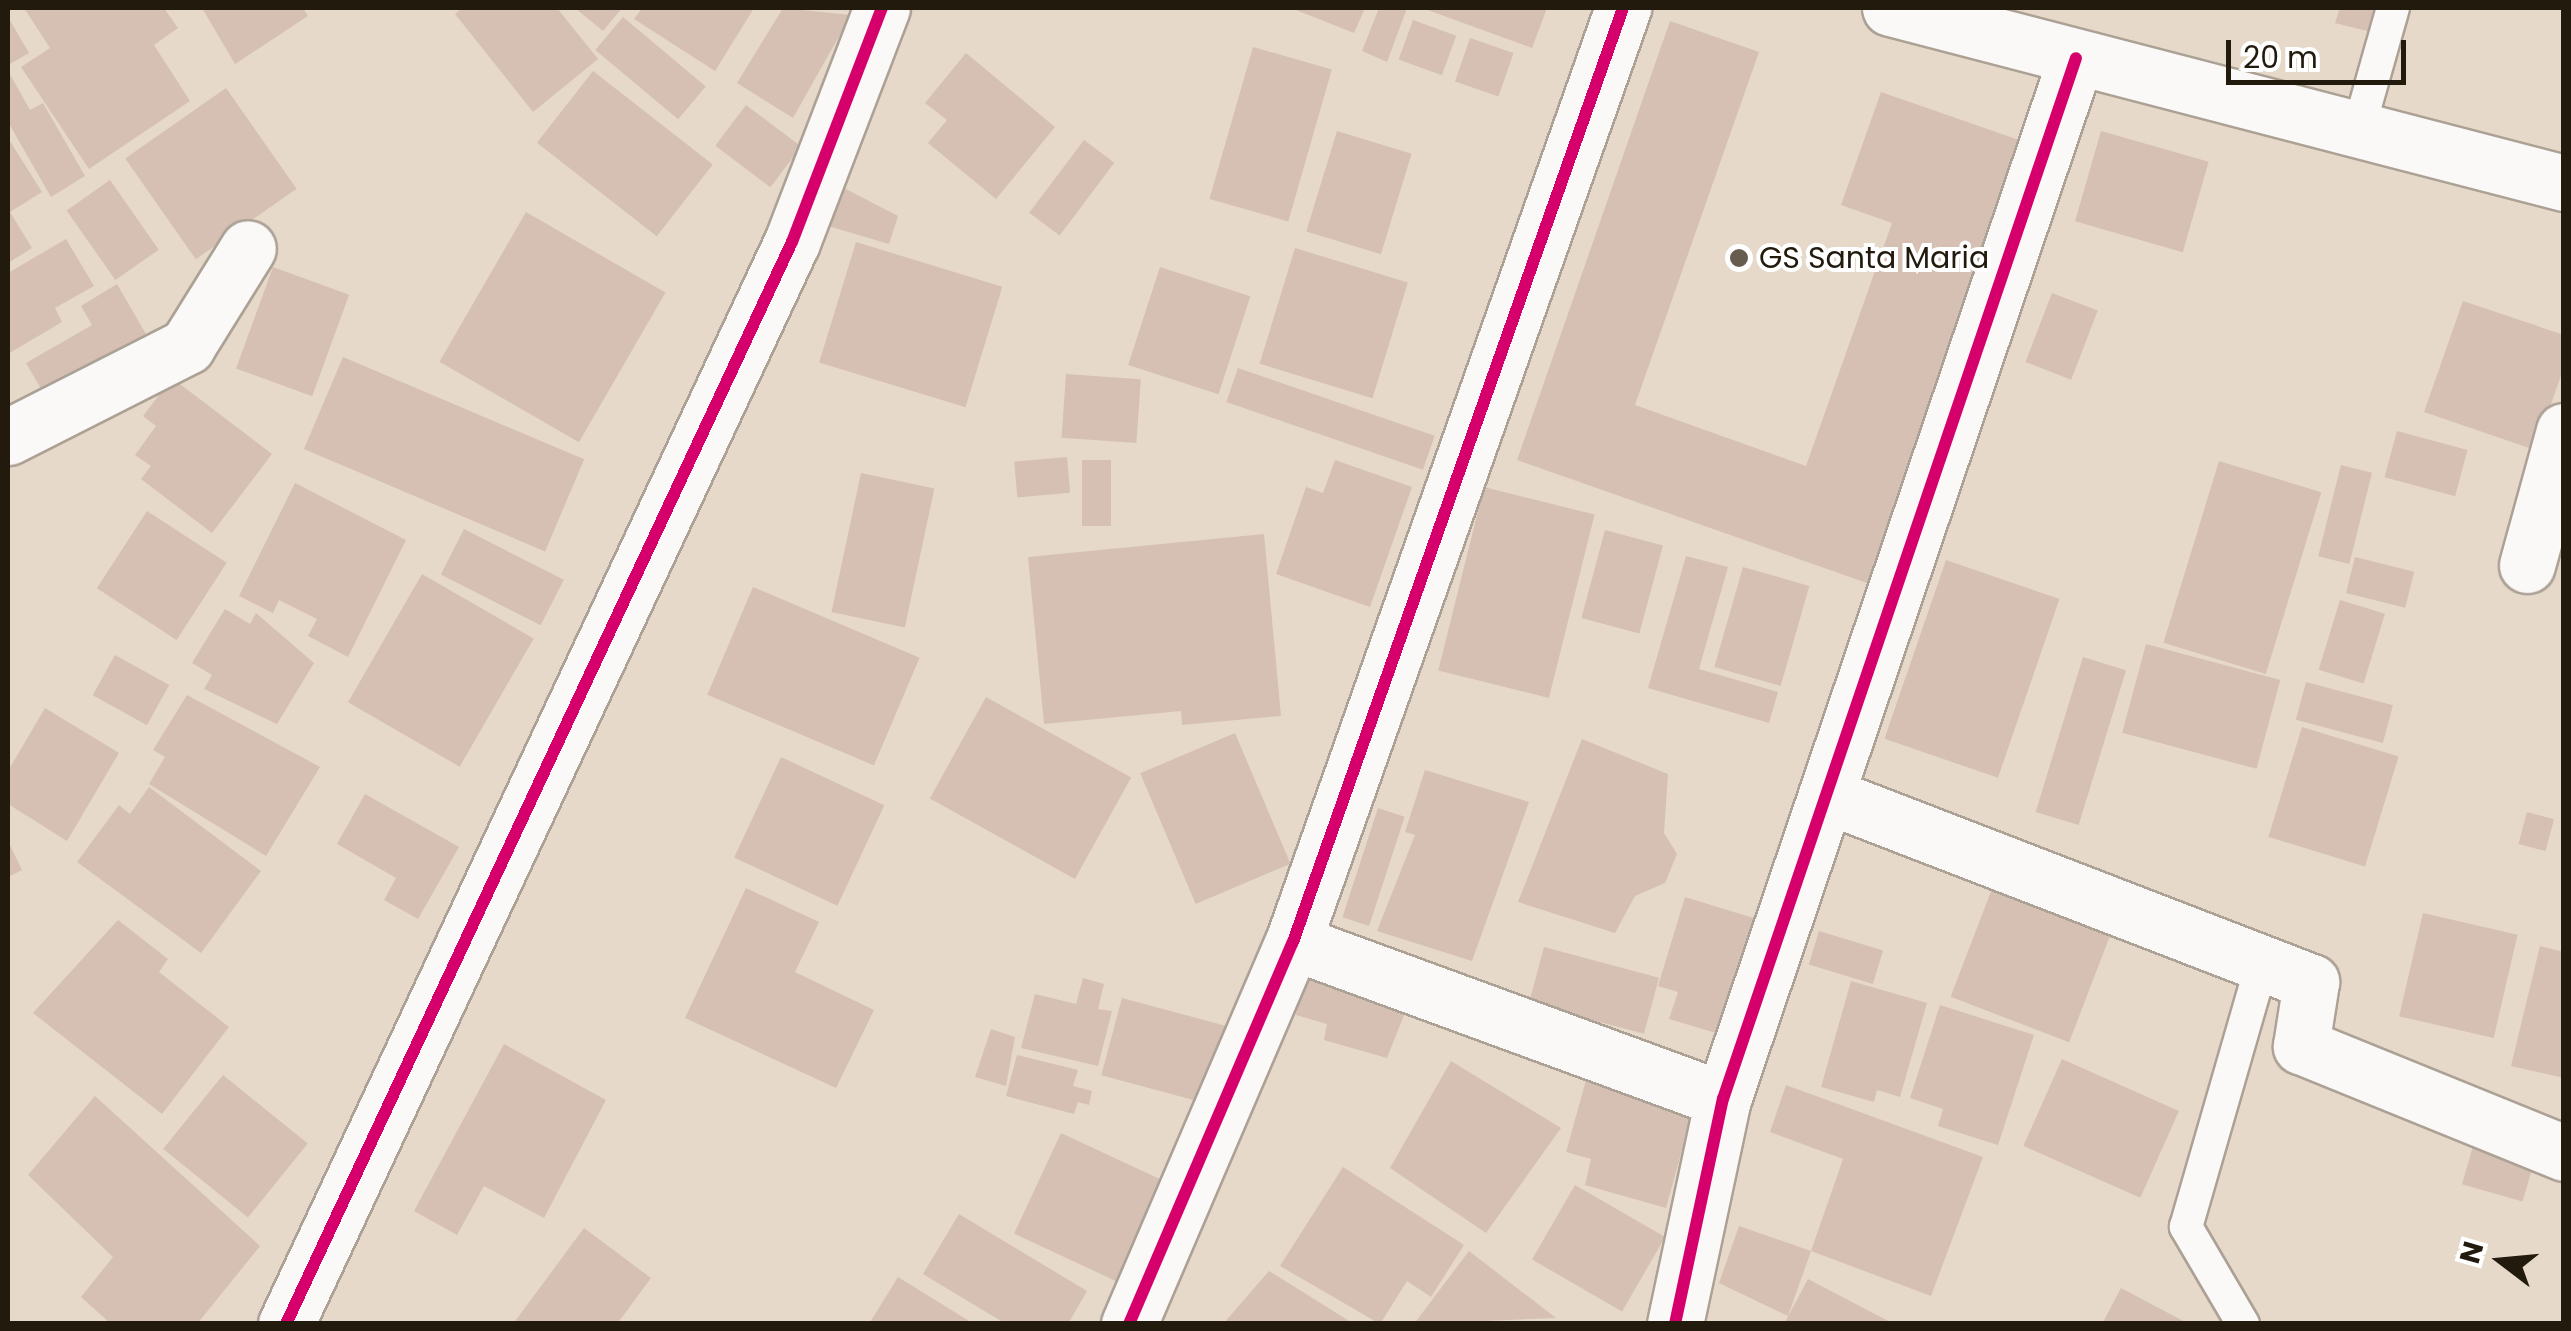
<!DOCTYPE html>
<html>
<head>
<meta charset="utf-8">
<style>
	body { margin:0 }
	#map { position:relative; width:2571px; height:1331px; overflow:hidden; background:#e6d9c9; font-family:Poppins,sans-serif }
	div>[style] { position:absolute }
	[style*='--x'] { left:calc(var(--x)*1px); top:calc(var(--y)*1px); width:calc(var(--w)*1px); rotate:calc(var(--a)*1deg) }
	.building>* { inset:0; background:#d6c0b4; transform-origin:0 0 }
	.roads { filter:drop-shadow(2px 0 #aca195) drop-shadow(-2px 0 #aca195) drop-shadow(0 2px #aca195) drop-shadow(0 -2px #aca195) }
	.service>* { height:32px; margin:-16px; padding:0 16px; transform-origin:16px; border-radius:16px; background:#fbf9f7 }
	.minor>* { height:55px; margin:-27.5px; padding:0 27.5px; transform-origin:27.5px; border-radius:27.5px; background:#fbf9f7 }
	.cycleway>* { height:12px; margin:-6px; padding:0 6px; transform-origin:6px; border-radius:6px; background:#d6006c }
	.dots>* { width:28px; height:28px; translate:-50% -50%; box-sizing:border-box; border:5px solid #fff; border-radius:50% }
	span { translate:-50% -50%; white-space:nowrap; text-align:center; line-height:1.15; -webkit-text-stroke:8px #fff; paint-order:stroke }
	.poi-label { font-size:30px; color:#231a0e }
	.left { translate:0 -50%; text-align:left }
	.frame { position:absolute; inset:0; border:10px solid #231a0e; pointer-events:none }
	.north { position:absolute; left:2451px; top:1211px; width:100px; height:100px; -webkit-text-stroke:8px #fff; paint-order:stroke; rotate:286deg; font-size:28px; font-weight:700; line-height:40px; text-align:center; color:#231a0e }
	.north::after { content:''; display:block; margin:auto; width:35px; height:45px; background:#231a0e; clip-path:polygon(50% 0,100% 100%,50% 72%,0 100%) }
	.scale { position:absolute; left:2226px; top:40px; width:180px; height:45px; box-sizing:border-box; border:5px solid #231a0e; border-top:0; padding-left:12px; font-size:30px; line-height:35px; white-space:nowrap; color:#231a0e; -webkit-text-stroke:8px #fff; paint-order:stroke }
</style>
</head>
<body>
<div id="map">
	<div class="building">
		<div style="clip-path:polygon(24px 8px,164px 8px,178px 28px,154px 45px,190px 101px,89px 169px,21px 67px,50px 48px)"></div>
		<div style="clip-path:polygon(202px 8px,303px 8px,308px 16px,235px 64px)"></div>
		<div style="clip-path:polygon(462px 8px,557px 8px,598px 59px,533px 112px,455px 14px)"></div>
		<div style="clip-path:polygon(575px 8px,622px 8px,603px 31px)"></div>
		<div style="clip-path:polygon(642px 8px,754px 8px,715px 71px,634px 19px)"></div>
		<div style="clip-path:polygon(783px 8px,851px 15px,793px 118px,737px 83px)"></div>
		<div style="clip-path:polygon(1291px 8px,1365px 8px,1354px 33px)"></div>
		<div style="clip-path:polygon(1379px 8px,1407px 8px,1387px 62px,1362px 51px)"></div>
		<div style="clip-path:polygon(1422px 8px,1547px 8px,1532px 48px)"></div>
		<div style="clip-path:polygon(2340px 8px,2381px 8px,2375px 33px,2335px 23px)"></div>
		<div style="clip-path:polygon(8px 17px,29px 53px,8px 65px)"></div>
		<div style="left:623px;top:17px;width:108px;height:43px;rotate:40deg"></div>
		<div style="left:1413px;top:20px;width:46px;height:42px;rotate:20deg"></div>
		<div style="clip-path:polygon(1670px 21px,1759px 52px,1635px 405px,1806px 466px,1892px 223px,1841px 205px,1881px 92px,2022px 141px,1867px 583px,1517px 460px)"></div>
		<div style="left:1470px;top:38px;width:46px;height:46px;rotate:19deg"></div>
		<div style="left:1253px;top:47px;width:82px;height:158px;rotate:16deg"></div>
		<div style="clip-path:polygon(966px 53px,1055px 127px,996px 199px,928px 143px,947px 120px,925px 103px)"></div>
		<div style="clip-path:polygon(8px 71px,30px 110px,43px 103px,85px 176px,51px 197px,8px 122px)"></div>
		<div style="left:593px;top:71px;width:152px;height:91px;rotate:38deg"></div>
		<div style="left:226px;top:88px;width:123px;height:123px;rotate:55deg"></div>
		<div style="left:746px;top:105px;width:69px;height:51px;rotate:37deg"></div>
		<div style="left:1337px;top:131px;width:78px;height:105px;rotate:17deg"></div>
		<div style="left:2101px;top:131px;width:112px;height:94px;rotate:16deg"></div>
		<div style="clip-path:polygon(8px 138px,42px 192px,10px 212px,32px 248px,8px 263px)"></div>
		<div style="left:1084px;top:140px;width:38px;height:91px;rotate:37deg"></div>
		<div style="left:110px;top:180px;width:85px;height:53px;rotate:55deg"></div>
		<div style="clip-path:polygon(840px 186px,898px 216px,889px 244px,828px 226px)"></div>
		<div style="left:526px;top:212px;width:161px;height:173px;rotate:30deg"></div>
		<div style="clip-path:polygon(66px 239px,94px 286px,55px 308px,62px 322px,8px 354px,8px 273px)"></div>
		<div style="left:856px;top:242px;width:153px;height:126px;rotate:17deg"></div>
		<div style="left:1295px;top:248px;width:118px;height:121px;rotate:17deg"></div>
		<div style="left:273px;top:267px;width:81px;height:108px;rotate:20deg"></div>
		<div style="left:1160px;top:267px;width:95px;height:103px;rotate:18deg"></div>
		<div style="clip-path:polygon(117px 284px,150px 341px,48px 401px,26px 363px,92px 325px,81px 306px)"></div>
		<div style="left:2052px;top:293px;width:49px;height:74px;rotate:21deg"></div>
		<div style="clip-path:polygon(2463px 301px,2564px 335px,2564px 367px,2535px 450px,2424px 412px)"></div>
		<div style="left:343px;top:357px;width:262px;height:100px;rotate:23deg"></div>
		<div style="left:1238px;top:368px;width:208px;height:36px;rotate:19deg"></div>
		<div style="left:1066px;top:374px;width:75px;height:64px;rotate:4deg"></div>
		<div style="clip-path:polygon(172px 378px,272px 454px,212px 533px,141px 479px,151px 466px,135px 455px,156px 426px,143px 416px)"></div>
		<div style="left:2397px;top:431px;width:73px;height:48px;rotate:15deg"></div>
		<div style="left:1067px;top:457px;width:36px;height:53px;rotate:85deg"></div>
		<div style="left:1082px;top:460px;width:29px;height:66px"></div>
		<div style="clip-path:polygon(1335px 460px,1412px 487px,1370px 607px,1276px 574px,1306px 487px,1323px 493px)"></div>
		<div style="left:2219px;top:461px;width:107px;height:190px;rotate:17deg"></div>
		<div style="left:2341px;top:465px;width:32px;height:94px;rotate:14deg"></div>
		<div style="left:861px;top:473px;width:75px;height:142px;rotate:12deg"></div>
		<div style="clip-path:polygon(295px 483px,406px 540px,348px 657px,308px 636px,317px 619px,279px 600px,273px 613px,239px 596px)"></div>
		<div style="left:1484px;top:487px;width:114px;height:189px;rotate:14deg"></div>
		<div style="left:147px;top:511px;width:95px;height:92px;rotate:33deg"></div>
		<div style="left:464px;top:529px;width:112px;height:51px;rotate:27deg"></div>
		<div style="left:1605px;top:530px;width:60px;height:91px;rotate:15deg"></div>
		<div style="clip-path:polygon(1264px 534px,1281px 716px,1182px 725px,1181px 711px,1044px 724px,1028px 557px)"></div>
		<div style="clip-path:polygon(1686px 556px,1728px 567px,1699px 669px,1778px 692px,1769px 723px,1648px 688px)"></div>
		<div style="left:2355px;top:557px;width:61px;height:37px;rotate:14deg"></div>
		<div style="left:1946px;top:560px;width:120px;height:189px;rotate:19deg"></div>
		<div style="left:1743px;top:567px;width:69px;height:104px;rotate:16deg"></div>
		<div style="left:422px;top:574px;width:129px;height:148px;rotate:30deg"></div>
		<div style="left:753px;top:587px;width:181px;height:117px;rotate:23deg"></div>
		<div style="left:2340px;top:600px;width:47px;height:73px;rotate:17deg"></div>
		<div style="clip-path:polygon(225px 609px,250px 624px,256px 613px,314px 663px,277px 724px,204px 689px,212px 675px,192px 663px)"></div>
		<div style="left:2146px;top:644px;width:139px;height:92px;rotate:15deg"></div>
		<div style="left:115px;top:655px;width:62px;height:46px;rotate:29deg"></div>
		<div style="left:2083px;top:657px;width:45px;height:162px;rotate:17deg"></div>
		<div style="left:2306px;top:682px;width:90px;height:39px;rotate:15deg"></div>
		<div style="clip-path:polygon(187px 695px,320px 767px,266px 856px,149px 784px,165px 757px,153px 750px)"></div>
		<div style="left:986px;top:697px;width:166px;height:116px;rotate:29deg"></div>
		<div style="clip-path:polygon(45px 708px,119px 753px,67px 841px,8px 804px,8px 771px)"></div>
		<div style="left:2302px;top:727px;width:101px;height:115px;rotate:17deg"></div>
		<div style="left:1235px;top:733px;width:142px;height:103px;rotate:67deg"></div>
		<div style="clip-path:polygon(1582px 739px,1668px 774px,1664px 833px,1677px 854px,1665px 883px,1635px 896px,1615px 933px,1518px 902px)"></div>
		<div style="left:781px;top:757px;width:114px;height:111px;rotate:25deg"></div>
		<div style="clip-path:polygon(1425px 770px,1529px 802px,1472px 961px,1377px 931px,1415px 835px,1405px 832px)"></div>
		<div style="clip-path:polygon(149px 787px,261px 871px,201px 953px,77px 862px,119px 805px,130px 814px)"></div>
		<div style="clip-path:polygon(365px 794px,459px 847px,418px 919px,384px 900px,396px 878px,337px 844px)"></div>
		<div style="left:1378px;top:808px;width:28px;height:115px;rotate:18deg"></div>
		<div style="left:2527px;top:812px;width:28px;height:33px;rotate:15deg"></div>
		<div style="clip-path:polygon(8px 841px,22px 870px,8px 877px)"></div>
		<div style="left:1995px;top:881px;width:127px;height:124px;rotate:21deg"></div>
		<div style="clip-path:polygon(746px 888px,819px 922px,795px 972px,874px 1010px,836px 1088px,685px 1018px)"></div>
		<div style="clip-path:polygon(1685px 897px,1760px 920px,1726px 1036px,1669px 1019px,1678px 992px,1658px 986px)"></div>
		<div style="left:2423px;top:913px;width:97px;height:106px;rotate:13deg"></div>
		<div style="clip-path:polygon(118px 920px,168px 959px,159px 972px,229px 1027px,162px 1114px,33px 1013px)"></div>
		<div style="left:1819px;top:931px;width:67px;height:35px;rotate:17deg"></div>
		<div style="clip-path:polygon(2540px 946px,2564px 952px,2564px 1078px,2511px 1066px)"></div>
		<div style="left:1544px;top:947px;width:119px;height:58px;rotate:15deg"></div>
		<div style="clip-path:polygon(1305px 967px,1408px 1005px,1387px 1058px,1324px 1040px,1327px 1024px,1296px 1015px)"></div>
		<div style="clip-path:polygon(1083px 978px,1104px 984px,1098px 1009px,1112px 1011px,1098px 1066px,1021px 1048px,1035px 994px,1076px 1004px)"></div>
		<div style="clip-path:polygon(1851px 981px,1927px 1003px,1900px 1097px,1877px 1090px,1874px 1102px,1821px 1087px)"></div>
		<div style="left:1122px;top:998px;width:107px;height:80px;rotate:15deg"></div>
		<div style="clip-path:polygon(1940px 1005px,2034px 1035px,1998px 1145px,1938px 1126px,1943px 1109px,1910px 1098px)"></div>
		<div style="clip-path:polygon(991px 1029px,1015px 1037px,1006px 1086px,975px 1077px)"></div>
		<div style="clip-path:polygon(504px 1044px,606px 1100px,544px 1218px,484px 1186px,457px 1235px,414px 1211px)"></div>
		<div style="clip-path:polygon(1017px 1055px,1078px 1070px,1073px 1086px,1092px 1091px,1089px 1105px,1078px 1102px,1074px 1114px,1006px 1096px)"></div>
		<div style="left:2062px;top:1059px;width:128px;height:95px;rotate:24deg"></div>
		<div style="clip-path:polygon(1451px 1061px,1561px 1128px,1486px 1233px,1390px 1168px)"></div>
		<div style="clip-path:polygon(1588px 1073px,1695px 1103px,1666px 1208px,1585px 1185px,1591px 1159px,1566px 1152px)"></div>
		<div style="left:223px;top:1075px;width:109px;height:95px;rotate:39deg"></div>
		<div style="clip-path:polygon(1786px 1085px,1983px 1157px,1931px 1296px,1811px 1251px,1788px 1316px,1719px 1283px,1739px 1226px,1811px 1251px,1843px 1159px,1770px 1132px)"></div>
		<div style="clip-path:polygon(95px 1096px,260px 1246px,197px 1324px,111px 1324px,81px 1297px,113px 1257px,28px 1175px)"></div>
		<div style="left:1061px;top:1133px;width:119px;height:111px;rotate:25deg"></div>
		<div style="left:2475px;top:1139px;width:63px;height:47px;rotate:16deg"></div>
		<div style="clip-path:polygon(1343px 1167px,1464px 1245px,1431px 1297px,1407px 1281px,1380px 1324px,1280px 1266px)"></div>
		<div style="left:1575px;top:1185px;width:104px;height:86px;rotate:30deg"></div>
		<div style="clip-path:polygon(959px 1214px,1087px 1291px,1068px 1324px,1006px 1324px,923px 1274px)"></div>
		<div style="clip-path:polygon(584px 1228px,651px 1278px,617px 1324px,513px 1324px)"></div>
		<div style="clip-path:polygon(1469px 1251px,1556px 1318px,1414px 1324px)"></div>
		<div style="clip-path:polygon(1269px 1271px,1354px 1324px,1223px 1324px)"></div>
		<div style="clip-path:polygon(898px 1277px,974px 1324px,869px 1324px)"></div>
		<div style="clip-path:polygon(1808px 1279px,1894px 1324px,1784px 1324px)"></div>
		<div style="clip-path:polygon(2121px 1288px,2189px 1324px,2102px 1324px)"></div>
	</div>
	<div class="roads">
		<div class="service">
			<div style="--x:2357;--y:135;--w:132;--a:-74.2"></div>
			<div style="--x:2243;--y:1324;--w:113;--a:-120.4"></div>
			<div style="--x:2186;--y:1227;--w:275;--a:-73.9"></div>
		</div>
		<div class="minor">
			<div style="--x:1890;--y:8;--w:696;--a:14.56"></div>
			<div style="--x:8;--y:437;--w:201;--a:-26.9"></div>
			<div style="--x:187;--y:346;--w:115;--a:-58.1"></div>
			<div style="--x:2527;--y:565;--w:139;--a:-74.6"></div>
			<div style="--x:1826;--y:795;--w:520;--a:21.08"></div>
			<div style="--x:2311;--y:982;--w:65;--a:98.9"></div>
			<div style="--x:2301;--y:1046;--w:284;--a:22.1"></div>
			<div style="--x:1293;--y:942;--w:458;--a:20.1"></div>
			<div style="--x:286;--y:1324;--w:1194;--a:-64.94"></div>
			<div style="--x:792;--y:242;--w:251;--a:-69"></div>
			<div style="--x:1129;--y:1324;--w:416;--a:-66.8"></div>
			<div style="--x:1293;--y:942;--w:991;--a:-70.54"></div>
			<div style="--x:1675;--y:1324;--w:230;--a:-78"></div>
			<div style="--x:1723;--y:1099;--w:1099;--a:-71.27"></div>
		</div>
	</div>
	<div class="cycleway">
		<div style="--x:286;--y:1324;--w:1194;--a:-64.94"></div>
		<div style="--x:792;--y:242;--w:251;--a:-69"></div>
		<div style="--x:1129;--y:1324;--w:416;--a:-66.8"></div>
		<div style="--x:1293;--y:942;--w:991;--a:-70.54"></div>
		<div style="--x:1675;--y:1324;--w:230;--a:-78"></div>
		<div style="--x:1723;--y:1099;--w:1099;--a:-71.27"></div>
	</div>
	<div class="dots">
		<div style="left:1739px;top:258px;background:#675d4f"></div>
	</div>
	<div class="poi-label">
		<span class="left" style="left:1759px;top:258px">GS Santa Maria</span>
	</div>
	<div class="frame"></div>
	<div class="north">N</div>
	<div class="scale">20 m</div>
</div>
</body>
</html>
